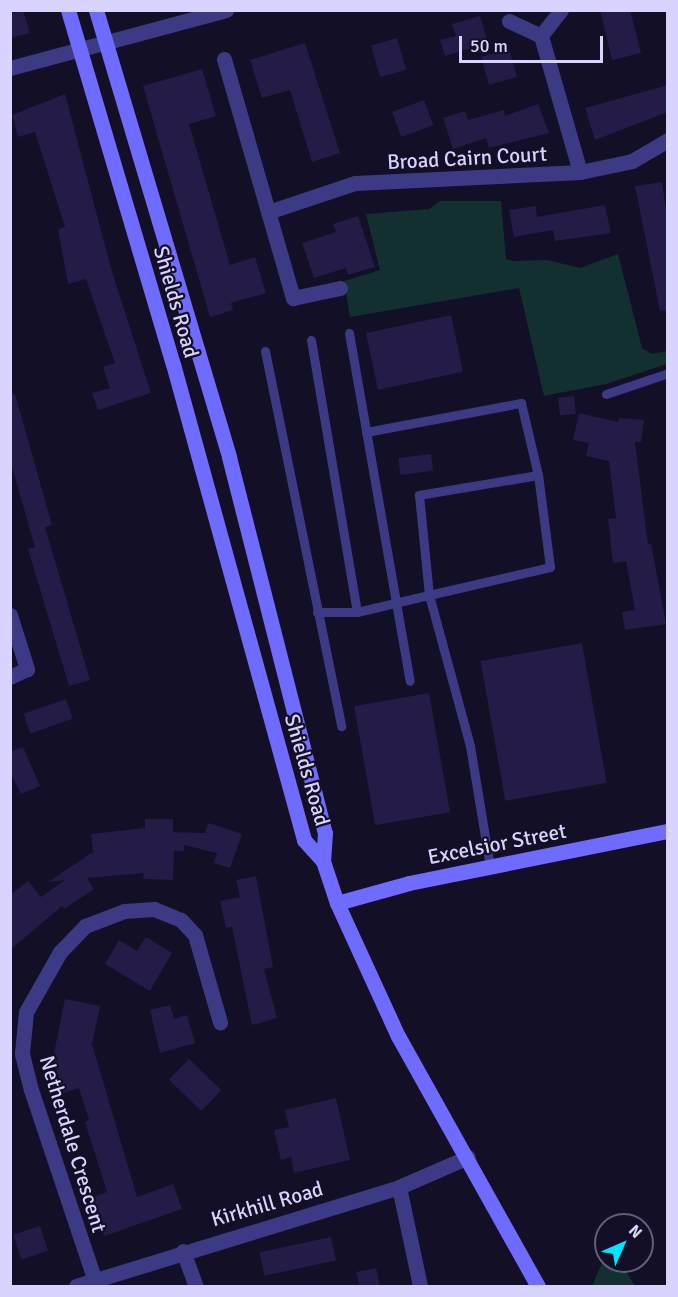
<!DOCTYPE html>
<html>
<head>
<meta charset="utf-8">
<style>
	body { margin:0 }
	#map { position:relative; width:678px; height:1297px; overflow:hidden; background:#130f26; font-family:Signika,sans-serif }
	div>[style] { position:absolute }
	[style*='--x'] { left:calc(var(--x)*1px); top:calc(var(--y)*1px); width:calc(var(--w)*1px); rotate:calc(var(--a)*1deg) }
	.green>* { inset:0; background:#12302f }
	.building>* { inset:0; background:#241b47; transform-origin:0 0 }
	.lane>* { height:9px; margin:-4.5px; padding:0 4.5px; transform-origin:4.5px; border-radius:4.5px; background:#3d3a85 }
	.street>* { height:15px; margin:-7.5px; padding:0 7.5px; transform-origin:7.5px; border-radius:7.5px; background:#3d3a85 }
	.secondary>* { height:15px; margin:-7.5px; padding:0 7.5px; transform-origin:7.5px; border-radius:7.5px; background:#6f6bff }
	span { translate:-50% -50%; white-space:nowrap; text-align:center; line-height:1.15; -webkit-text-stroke:4.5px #130f26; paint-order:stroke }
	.street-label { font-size:21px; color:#d9d4ff }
	.frame { position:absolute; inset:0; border:12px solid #d9d4ff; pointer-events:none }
	.north { position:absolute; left:594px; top:1213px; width:60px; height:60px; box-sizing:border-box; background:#130f26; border:2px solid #625e7d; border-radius:50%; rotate:45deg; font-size:16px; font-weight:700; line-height:24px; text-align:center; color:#d9d4ff }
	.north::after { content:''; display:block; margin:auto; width:21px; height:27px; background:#00e5ff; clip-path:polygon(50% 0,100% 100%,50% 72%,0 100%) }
	.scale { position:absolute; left:459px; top:36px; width:144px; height:27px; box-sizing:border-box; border:3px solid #d9d4ff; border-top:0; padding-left:8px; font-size:18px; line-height:21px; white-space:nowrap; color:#d9d4ff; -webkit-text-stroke:4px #130f26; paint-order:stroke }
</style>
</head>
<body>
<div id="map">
	<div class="green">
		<div style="clip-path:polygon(440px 201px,501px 201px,506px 259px,513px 261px,547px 260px,580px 268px,618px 254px,642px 348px,652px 354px,667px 351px,667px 364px,606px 384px,544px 396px,519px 288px,350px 317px,344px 281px,380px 270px,366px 214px,429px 209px)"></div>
		<div style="clip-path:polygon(606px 1254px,606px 1261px,620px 1261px,635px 1286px,592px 1286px)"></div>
	</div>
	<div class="building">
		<div style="clip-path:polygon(23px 10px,30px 33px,10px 38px,10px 14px)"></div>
		<div style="clip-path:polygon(600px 10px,630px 10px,641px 53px,612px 60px)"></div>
		<div style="clip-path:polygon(480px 16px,488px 43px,445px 56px,440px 40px,456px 36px,452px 24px)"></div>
		<div style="left:397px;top:38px;width:33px;height:27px;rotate:74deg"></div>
		<div style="clip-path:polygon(305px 43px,340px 153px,312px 162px,290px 90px,262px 98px,250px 60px)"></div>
		<div style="left:509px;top:49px;width:29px;height:29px;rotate:74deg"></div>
		<div style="clip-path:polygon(202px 69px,216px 116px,189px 124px,230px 265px,255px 257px,266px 293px,231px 303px,233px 310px,210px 317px,143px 86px)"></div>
		<div style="clip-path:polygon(668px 85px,668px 112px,595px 140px,585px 108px)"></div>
		<div style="clip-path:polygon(65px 94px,112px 272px,151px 393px,98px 410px,92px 393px,110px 388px,103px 367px,115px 363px,86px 279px,68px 284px,58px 229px,65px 227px,35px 132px,18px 137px,12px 115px)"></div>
		<div style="left:424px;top:100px;width:27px;height:34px;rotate:70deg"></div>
		<div style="clip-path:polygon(538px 104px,549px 133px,489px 148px,486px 138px,453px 149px,443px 118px,465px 111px,468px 120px,504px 110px,505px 116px)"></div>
		<div style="clip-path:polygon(662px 182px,668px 223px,668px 310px,660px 311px,635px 186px)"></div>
		<div style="clip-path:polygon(605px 205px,611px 233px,555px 241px,553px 230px,514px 237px,509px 210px,536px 206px,537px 217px)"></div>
		<div style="clip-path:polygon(358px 216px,375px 267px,348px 275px,346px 268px,314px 278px,302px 243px,336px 232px,333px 224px)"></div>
		<div style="left:451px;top:315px;width:58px;height:87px;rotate:78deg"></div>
		<div style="clip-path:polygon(10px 394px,15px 394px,52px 525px,45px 527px,90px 680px,69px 686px,28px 549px,35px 547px,10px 460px)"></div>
		<div style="left:574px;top:396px;width:18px;height:16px;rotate:84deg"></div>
		<div style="clip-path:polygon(579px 413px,618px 422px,619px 418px,644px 420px,641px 442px,635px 442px,648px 544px,651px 543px,666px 624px,625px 630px,622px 612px,635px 610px,626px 561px,613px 563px,608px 519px,616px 518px,609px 461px,586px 456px,589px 443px,573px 440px)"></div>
		<div style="left:431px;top:454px;width:17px;height:33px;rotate:83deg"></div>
		<div style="left:582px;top:643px;width:142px;height:103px;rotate:80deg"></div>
		<div style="left:429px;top:693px;width:121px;height:76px;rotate:80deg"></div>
		<div style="left:66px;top:699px;width:21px;height:45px;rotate:71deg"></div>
		<div style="clip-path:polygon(23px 747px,40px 786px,21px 794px,10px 772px,10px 752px)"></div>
		<div style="clip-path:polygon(145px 819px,173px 819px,173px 832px,205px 833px,208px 823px,242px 834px,230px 868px,214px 863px,217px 853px,184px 845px,184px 851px,174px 851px,173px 880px,143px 879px,144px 873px,87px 878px,94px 889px,64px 909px,62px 906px,10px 950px,10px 895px,28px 881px,41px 897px,65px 880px,48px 882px,93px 852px,91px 834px,145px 828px)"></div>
		<div style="clip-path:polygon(256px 876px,273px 967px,264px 969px,277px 1018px,252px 1025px,232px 927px,226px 928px,220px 901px,240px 897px,236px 880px)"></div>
		<div style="clip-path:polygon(146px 937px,172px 953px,150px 991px,105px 964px,119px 940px,137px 951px)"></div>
		<div style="clip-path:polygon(65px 999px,100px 1006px,92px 1044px,137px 1197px,173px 1184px,182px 1209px,104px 1236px,90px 1198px,107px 1192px,85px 1122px,89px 1120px,79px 1088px,63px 1093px,53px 1058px)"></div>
		<div style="clip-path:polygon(170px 1005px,174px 1019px,187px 1015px,195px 1043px,160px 1053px,150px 1010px)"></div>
		<div style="left:189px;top:1059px;width:45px;height:29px;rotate:44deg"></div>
		<div style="clip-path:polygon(336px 1098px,350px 1160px,294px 1173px,291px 1157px,281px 1160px,274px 1130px,289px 1127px,285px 1110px)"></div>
		<div style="left:40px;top:1226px;width:26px;height:28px;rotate:72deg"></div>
		<div style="left:331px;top:1237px;width:24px;height:73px;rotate:78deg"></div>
		<div style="clip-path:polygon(376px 1268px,380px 1287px,360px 1287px,356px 1272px)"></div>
	</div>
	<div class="lane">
		<div style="--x:349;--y:333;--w:353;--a:80.1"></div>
		<div style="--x:311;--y:340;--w:276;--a:80.4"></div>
		<div style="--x:265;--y:351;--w:383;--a:78.5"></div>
		<div style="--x:606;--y:394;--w:65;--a:-18.7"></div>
		<div style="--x:366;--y:432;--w:158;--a:-10.6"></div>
		<div style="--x:521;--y:403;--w:74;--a:76.7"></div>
		<div style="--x:317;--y:612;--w:40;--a:0"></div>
		<div style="--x:357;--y:612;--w:74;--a:-13.3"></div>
		<div style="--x:429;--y:595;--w:124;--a:-13"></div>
		<div style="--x:550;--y:567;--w:93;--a:-97.4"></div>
		<div style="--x:538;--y:475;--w:121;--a:170.5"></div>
		<div style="--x:419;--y:495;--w:100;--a:84.3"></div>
		<div style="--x:429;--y:595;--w:156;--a:74.8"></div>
		<div style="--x:470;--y:746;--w:123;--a:80.6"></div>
	</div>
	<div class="street">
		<div style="--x:561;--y:10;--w:33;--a:128"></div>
		<div style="--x:541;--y:36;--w:141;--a:74"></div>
		<div style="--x:509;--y:21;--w:35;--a:25"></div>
		<div style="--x:224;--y:59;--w:249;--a:73.9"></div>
		<div style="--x:293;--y:298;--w:48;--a:-12"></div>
		<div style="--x:10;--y:68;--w:224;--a:-15"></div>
		<div style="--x:268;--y:212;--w:92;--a:-18.4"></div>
		<div style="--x:355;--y:183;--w:225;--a:-2.8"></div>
		<div style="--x:580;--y:172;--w:53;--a:-11.9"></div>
		<div style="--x:632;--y:161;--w:42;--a:-30.3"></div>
		<div style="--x:10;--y:615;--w:57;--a:72.5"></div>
		<div style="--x:27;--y:669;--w:19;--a:155"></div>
		<div style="--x:399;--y:1187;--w:101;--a:78"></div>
		<div style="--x:183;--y:1251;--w:37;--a:70"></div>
		<div style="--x:95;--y:1281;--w:201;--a:-108.5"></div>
		<div style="--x:31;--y:1090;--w:38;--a:-104"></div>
		<div style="--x:22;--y:1053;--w:41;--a:-84.4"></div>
		<div style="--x:26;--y:1012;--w:69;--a:-60.5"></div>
		<div style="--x:60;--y:952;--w:36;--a:-46"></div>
		<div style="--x:85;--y:926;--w:42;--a:-21"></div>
		<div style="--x:124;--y:911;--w:30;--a:-4"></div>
		<div style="--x:154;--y:909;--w:29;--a:22"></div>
		<div style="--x:181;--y:920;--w:21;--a:47"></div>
		<div style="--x:195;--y:935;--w:91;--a:74"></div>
		<div style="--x:76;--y:1286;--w:338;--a:-17"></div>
		<div style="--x:399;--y:1187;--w:75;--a:-23.5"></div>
	</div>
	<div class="secondary">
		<div style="--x:68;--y:10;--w:369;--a:73.5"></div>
		<div style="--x:173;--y:364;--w:494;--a:74.6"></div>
		<div style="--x:304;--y:840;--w:28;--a:48"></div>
		<div style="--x:96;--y:10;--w:466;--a:73.4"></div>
		<div style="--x:229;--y:457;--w:388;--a:75.7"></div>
		<div style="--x:325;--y:833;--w:28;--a:94"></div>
		<div style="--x:323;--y:861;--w:44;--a:71.6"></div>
		<div style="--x:337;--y:903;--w:146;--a:65.4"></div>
		<div style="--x:398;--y:1036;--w:287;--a:60.8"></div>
		<div style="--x:337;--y:903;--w:75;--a:-15.5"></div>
		<div style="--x:409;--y:883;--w:264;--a:-11.4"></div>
	</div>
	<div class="street-label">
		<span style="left:467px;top:158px;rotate:-3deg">Broad Cairn Court</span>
		<span style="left:176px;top:302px;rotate:74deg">Shields Road</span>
		<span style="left:307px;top:770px;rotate:74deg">Shields Road</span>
		<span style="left:497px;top:844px;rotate:-11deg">Excelsior Street</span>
		<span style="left:73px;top:1144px;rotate:73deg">Netherdale Crescent</span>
		<span style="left:267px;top:1204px;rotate:-16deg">Kirkhill Road</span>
	</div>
	<div class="frame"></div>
	<div class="north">N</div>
	<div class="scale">50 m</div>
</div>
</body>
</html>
